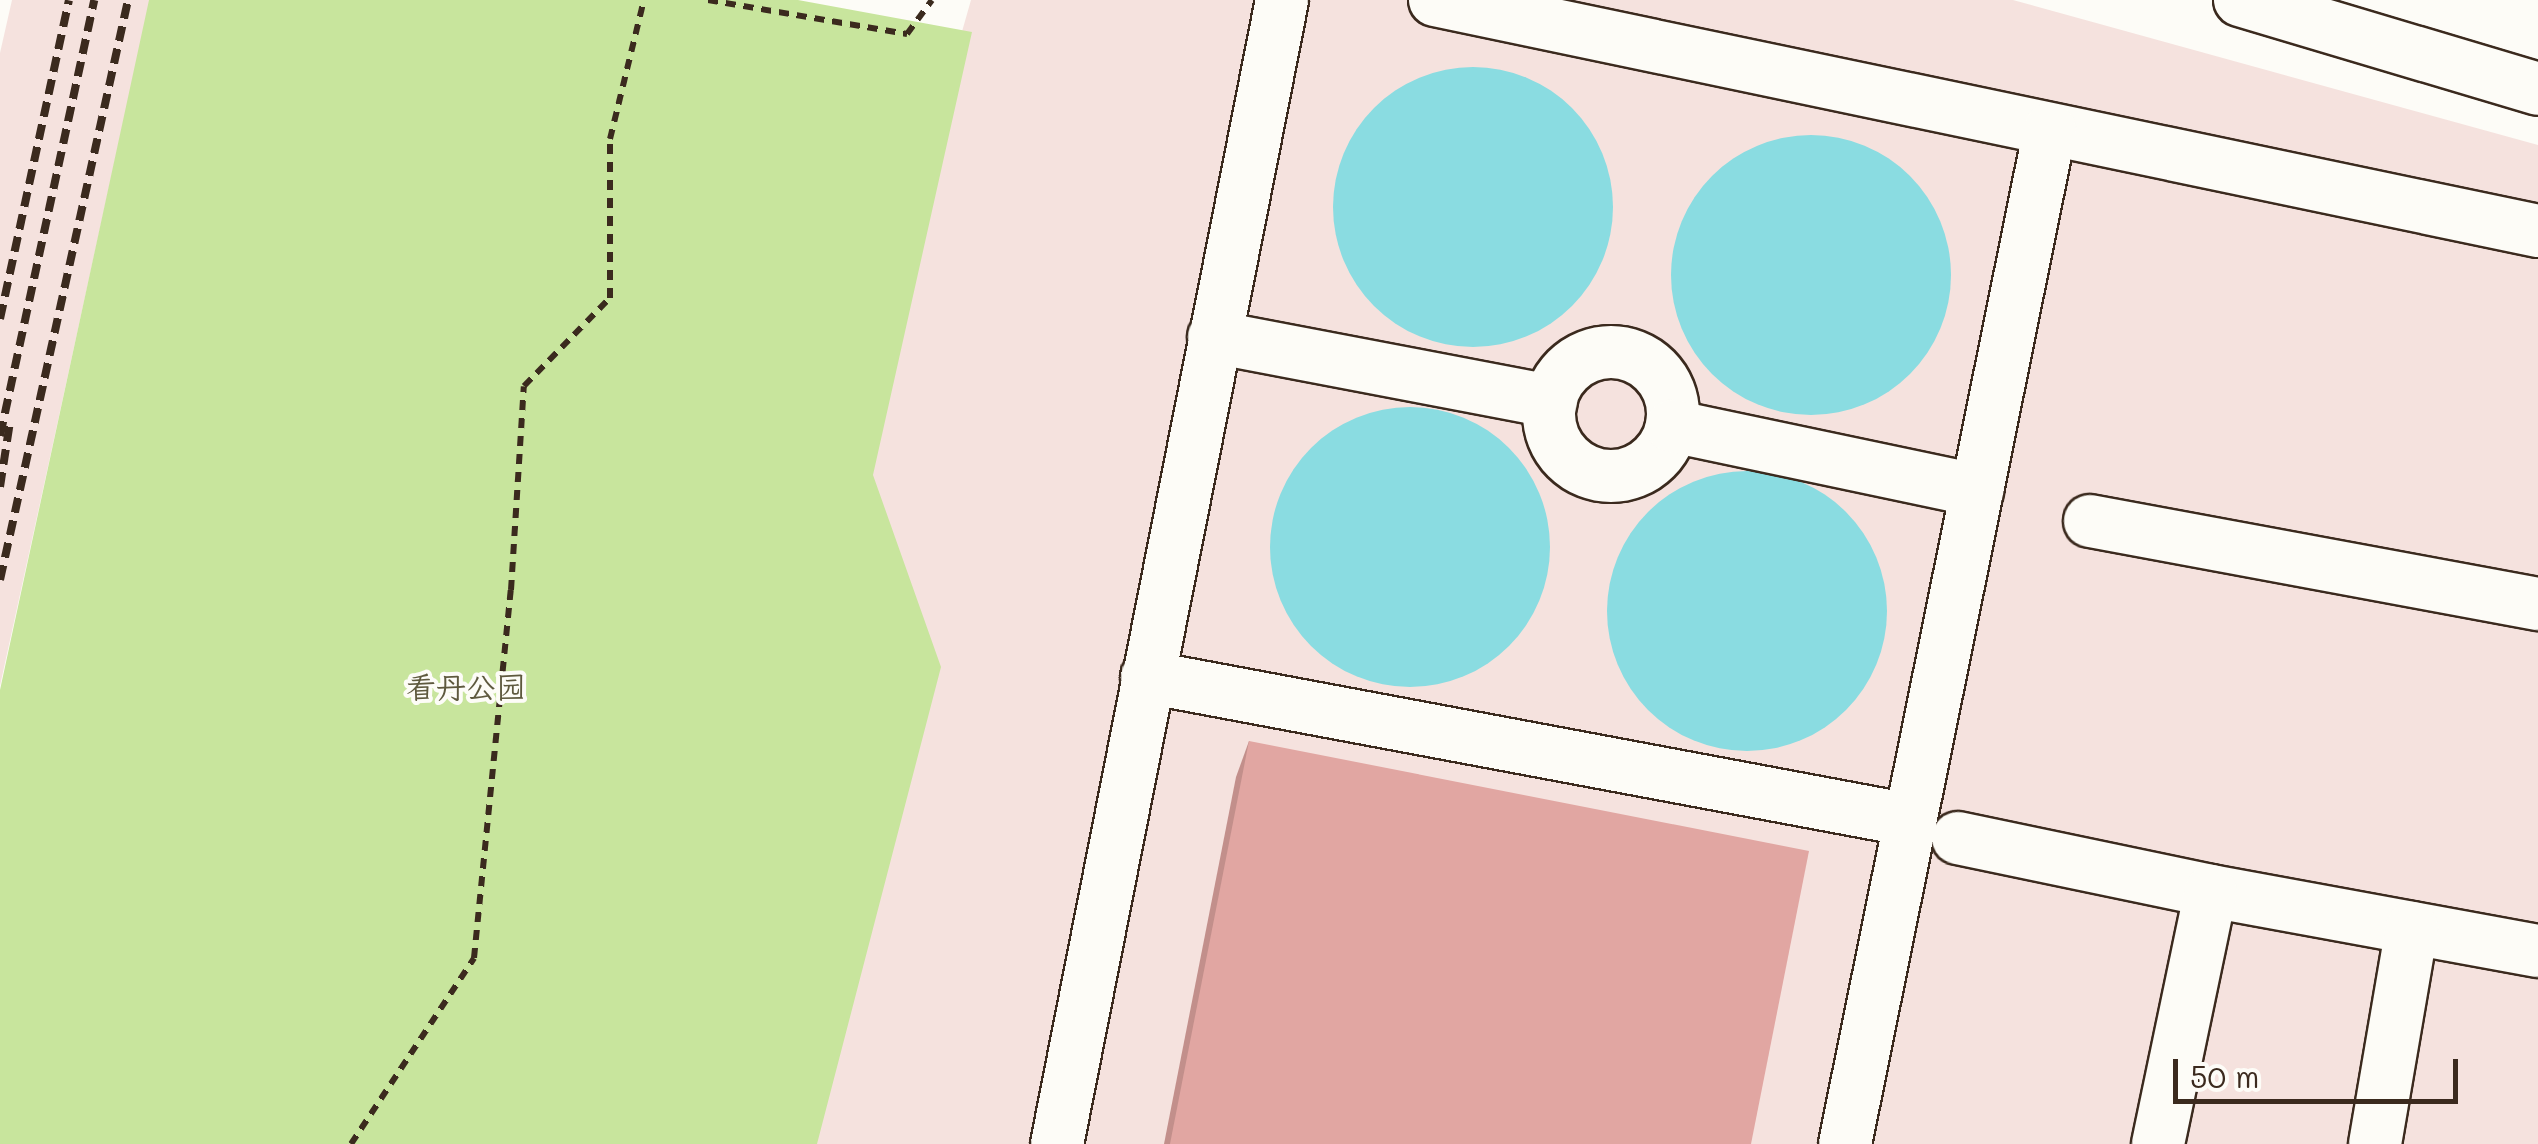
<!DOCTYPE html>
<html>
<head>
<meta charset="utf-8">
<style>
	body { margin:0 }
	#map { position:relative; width:2538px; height:1144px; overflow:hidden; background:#fdfcf7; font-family:Mali,"LXGW WenKai TC",sans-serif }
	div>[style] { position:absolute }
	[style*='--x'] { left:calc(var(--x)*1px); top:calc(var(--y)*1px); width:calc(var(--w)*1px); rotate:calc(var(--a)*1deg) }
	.built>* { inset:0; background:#f5e2de }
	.green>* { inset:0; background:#c8e59d }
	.water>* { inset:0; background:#8adce1 }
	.round { border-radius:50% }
	.path>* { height:6px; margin-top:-3px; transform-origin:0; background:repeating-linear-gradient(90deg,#3b2a1e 0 10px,transparent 0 18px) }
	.roads { filter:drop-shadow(2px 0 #3b2a1e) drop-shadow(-2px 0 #3b2a1e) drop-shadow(0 2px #3b2a1e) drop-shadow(0 -2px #3b2a1e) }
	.minor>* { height:52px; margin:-26px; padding:0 26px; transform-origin:26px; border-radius:26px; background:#fdfcf7 }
	.minor>.ring { margin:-26px; padding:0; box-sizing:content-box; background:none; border:52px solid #fdfcf7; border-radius:50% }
	.rail>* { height:8px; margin-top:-4px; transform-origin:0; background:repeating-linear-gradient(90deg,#3b2a1e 0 15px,transparent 0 23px) }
	.wall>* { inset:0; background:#c28f8b }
	.building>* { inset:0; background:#e1a6a2 }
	span { translate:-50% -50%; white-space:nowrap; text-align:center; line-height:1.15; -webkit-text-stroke:8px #fdfcf7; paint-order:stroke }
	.park-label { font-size:30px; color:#5e593e }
	.scale { position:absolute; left:2173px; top:1059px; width:285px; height:45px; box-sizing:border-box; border:5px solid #3b2a1e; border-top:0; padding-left:12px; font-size:30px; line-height:35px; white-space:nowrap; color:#3b2a1e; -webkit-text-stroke:8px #fdfcf7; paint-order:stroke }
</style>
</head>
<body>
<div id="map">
	<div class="built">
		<div style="clip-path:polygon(12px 0,150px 0,0 686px,0 53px)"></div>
		<div style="clip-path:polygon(971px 0,2013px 0,2538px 145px,2538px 1144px,690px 1144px,775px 688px)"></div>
	</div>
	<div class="green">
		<div style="clip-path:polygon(149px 0,798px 0,972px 32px,873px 475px,941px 667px,817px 1144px,0 1144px,0 690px)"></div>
	</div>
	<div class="water">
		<div class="round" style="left:1333px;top:67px;width:280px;height:280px"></div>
		<div class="round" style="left:1671px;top:135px;width:280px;height:280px"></div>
		<div class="round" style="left:1270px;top:407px;width:280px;height:280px"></div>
		<div class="round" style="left:1607px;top:471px;width:280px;height:280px"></div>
	</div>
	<div class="path">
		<div style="--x:708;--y:0;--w:202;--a:9.7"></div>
		<div style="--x:907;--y:34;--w:42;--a:-53.7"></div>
		<div style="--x:351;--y:1144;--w:223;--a:-56.5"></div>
		<div style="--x:474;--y:958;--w:370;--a:-84.3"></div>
		<div style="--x:511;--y:590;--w:204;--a:-86.4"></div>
		<div style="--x:524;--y:386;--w:123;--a:-45.7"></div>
		<div style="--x:610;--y:298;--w:159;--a:-90"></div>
		<div style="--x:610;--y:139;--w:143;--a:-76.3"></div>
	</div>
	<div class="roads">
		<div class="minor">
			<div style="--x:1435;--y:0;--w:1127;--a:11.83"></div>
			<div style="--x:2240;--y:0;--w:311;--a:16.6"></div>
			<div style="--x:1214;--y:337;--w:343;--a:10.8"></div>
			<div class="ring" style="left:1549px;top:352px;width:72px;height:72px"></div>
			<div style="--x:1672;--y:426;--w:312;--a:11.9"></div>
			<div style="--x:2090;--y:521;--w:456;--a:10.5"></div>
			<div style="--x:1147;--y:677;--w:776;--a:10.62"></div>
			<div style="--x:1958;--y:838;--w:258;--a:11.8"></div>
			<div style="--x:2211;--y:891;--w:332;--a:10.4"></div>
			<div style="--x:1057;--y:1144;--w:1166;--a:-78.87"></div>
			<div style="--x:1845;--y:1144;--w:1035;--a:-78.58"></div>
			<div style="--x:2158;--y:1144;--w:258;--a:-78.2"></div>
			<div style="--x:2375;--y:1144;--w:219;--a:-80.3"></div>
		</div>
	</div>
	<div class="rail">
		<div style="--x:0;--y:319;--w:326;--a:-77.8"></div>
		<div style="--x:0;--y:436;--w:446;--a:-77.8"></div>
		<div style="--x:0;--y:487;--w:66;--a:-81.3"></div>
		<div style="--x:0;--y:580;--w:594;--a:-77.55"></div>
	</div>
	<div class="wall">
		<div style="clip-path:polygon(1249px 741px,1751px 1144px,1164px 1144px,1236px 777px)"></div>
	</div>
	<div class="building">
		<div style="clip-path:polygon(1249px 741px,1809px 851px,1751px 1144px,1170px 1144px)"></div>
	</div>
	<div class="park-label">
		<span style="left:466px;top:686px">看丹公园</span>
	</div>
	<div class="scale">50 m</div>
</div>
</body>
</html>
